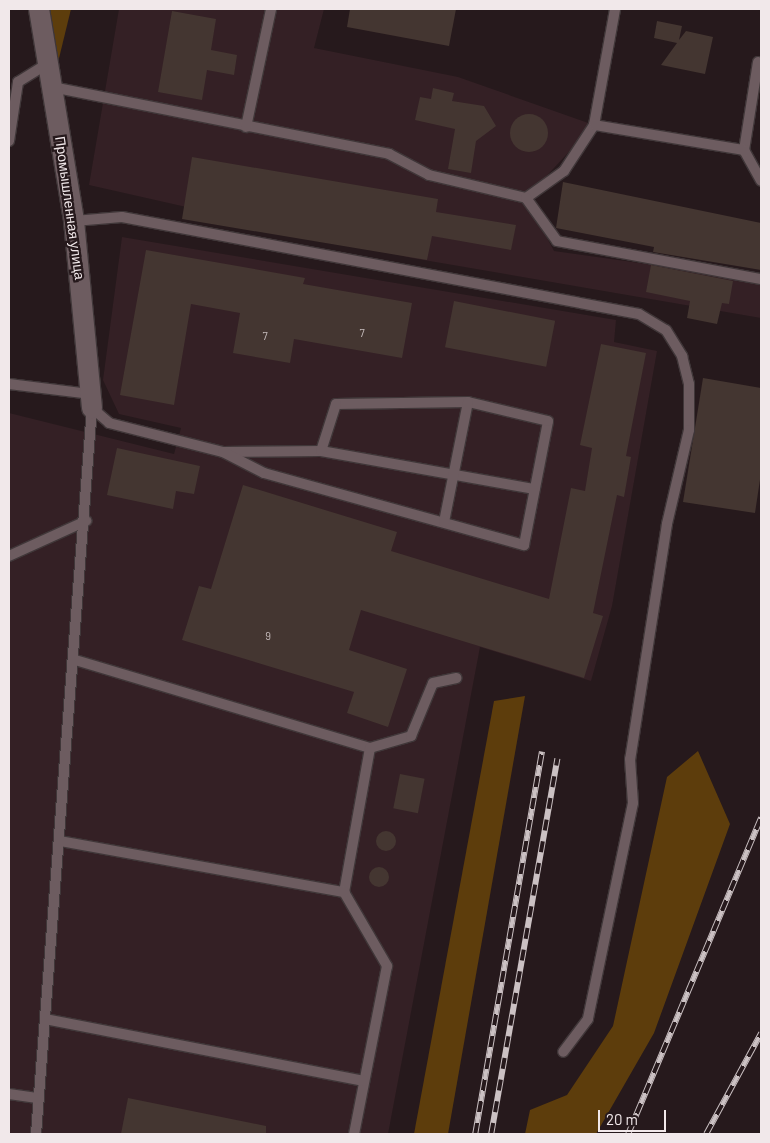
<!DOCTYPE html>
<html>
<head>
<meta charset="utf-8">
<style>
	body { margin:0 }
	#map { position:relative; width:770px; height:1143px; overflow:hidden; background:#26191c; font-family:Barlow,sans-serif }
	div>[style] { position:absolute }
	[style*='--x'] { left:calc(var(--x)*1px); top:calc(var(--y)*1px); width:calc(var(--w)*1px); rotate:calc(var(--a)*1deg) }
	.built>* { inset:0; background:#342025 }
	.green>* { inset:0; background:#5d3d0c }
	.building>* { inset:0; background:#443631; transform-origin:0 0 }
	.round { border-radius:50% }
	.roads { filter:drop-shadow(1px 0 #403739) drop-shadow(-1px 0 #403739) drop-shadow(0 1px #403739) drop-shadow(0 -1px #403739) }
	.service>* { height:10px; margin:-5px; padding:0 5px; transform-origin:5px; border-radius:5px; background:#6d5c60 }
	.minor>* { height:20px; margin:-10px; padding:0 10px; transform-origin:10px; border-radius:10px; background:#6d5c60 }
	.rail>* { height:5.5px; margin-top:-2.75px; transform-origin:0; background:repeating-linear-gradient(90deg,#26191c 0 11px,#cbc1c3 0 22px); box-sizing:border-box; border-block:1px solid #cbc1c3 }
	span { translate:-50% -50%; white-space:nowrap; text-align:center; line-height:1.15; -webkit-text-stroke:4.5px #26191c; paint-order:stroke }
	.number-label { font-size:11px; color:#c6bcbc }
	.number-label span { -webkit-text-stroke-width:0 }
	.street-label { font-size:14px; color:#f1e8ea }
	.frame { position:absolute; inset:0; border:10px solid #f1e8ea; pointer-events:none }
	.scale { position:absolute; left:598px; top:1110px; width:68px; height:22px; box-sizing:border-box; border:2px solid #f1e8ea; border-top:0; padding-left:6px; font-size:15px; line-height:18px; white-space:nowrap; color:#f1e8ea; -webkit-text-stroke:4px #26191c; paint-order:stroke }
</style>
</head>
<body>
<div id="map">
	<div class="built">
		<div style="clip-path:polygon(119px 9px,324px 9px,314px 48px,458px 77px,594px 125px,526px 198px,554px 251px,761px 280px,761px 318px,412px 258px,89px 185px)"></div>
		<div style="clip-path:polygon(122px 237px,616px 320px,614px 342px,657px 351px,612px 606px,591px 681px,480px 647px,388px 1134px,9px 1134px,9px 413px,174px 454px,181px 428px,119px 414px,103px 380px)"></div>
	</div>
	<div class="green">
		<div style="clip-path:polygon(39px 9px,71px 9px,52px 87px)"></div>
		<div style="clip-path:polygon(525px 696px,448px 1134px,414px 1134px,494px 701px)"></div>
		<div style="clip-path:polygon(698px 751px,730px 824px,654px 1033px,596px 1134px,525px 1134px,530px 1110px,567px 1095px,613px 1026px,667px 777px)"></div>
	</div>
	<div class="building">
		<div style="clip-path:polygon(350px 9px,456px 9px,449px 46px,347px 27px)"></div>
		<div style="clip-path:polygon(172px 11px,216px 19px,211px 50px,237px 55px,234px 75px,207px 70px,202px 100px,158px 92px)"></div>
		<div style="clip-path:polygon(657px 21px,682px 26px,679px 40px,686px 31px,713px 37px,705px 74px,661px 65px,677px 43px,654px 38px)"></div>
		<div style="clip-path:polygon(433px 88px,454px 93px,452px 101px,484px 106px,496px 126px,476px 141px,471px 173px,448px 169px,455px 129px,415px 120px,420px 97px,431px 99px)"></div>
		<div class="round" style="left:510px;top:114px;width:38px;height:38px"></div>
		<div style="clip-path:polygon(192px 157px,438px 199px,436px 212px,516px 225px,511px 250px,432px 236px,427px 260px,182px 219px)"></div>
		<div style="clip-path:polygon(563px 182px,761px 223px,761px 270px,653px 252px,654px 247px,556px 228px)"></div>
		<div style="clip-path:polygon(146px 250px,305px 278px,303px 284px,412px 303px,402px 358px,294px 339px,290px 363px,233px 353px,240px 313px,191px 304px,174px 405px,120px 395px)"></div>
		<div style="clip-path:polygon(651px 265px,733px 281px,729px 304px,722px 303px,717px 324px,687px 318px,690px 301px,646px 292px)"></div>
		<div style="left:454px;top:301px;width:103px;height:47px;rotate:11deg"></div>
		<div style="clip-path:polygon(601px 344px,646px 353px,626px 456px,631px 457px,624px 497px,617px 495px,593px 613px,603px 616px,584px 678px,361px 610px,349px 650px,407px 669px,388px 727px,347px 713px,354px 692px,182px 640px,199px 586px,211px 589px,243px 485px,397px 532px,391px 551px,549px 599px,571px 488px,585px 491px,592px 448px,580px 445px)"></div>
		<div style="clip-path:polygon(703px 378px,761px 388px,761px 473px,755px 513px,683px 502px)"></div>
		<div style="clip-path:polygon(117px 448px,200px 466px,194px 494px,176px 491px,173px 509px,107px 495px)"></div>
		<div style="left:400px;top:774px;width:25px;height:35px;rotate:11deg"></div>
		<div class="round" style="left:376px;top:831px;width:20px;height:20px"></div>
		<div class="round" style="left:369px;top:867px;width:20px;height:20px"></div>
		<div style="clip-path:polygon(128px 1098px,266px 1126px,266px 1134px,121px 1134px)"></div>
	</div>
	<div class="roads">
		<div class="service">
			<div style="--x:758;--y:62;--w:89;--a:99"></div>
			<div style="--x:744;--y:150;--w:35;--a:61"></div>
			<div style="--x:52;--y:87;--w:344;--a:11.2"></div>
			<div style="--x:389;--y:154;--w:45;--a:27.7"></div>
			<div style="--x:429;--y:175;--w:100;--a:13.3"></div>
			<div style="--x:526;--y:198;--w:47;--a:-35.4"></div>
			<div style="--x:564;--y:171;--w:55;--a:-56.9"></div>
			<div style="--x:594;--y:125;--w:118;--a:-79.7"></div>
			<div style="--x:594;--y:125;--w:152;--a:9.5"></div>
			<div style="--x:246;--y:127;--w:121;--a:-78"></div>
			<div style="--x:9;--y:141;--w:60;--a:-81.3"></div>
			<div style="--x:18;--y:82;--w:36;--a:-32"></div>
			<div style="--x:526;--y:198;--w:53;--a:54.2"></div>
			<div style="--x:557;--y:241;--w:208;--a:10.6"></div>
			<div style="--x:74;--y:221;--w:48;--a:-4.8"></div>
			<div style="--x:122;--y:217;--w:526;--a:10.63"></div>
			<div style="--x:639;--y:314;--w:31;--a:31"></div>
			<div style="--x:666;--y:330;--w:31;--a:58"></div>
			<div style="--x:682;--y:356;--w:29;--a:76"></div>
			<div style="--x:689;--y:384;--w:46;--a:90"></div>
			<div style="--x:689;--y:430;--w:97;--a:103.2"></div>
			<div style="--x:667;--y:524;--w:238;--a:98.9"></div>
			<div style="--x:630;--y:759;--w:44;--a:86.1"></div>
			<div style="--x:633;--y:803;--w:221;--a:101.8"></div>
			<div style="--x:588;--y:1019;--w:41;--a:127.1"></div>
			<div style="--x:9;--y:384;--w:83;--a:7"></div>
			<div style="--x:92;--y:408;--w:23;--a:41"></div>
			<div style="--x:109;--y:423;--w:118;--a:14.3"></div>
			<div style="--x:223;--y:452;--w:98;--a:-0.6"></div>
			<div style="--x:321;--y:451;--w:217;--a:10.1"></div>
			<div style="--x:223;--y:452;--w:46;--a:27.1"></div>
			<div style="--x:264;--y:473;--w:270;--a:15.5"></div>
			<div style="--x:524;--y:545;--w:126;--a:-79"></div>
			<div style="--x:548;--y:421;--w:82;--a:-166.6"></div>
			<div style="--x:468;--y:402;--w:132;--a:179.1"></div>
			<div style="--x:336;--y:404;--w:49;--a:107.7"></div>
			<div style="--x:444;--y:522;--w:122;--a:-78.7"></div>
			<div style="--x:9;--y:556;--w:85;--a:-24.4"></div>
			<div style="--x:75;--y:660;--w:308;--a:16.6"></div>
			<div style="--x:370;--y:748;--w:146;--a:100.2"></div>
			<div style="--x:344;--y:892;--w:86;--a:59.8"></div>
			<div style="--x:387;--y:966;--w:171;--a:101.1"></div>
			<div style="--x:370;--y:748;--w:43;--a:-16.3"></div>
			<div style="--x:411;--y:736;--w:57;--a:-67.5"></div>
			<div style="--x:433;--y:683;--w:24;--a:-12"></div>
			<div style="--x:60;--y:841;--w:289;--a:10.2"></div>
			<div style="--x:45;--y:1019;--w:325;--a:11"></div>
			<div style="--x:9;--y:1094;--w:30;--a:8"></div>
			<div style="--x:36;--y:1134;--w:728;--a:-85.59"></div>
		</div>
		<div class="minor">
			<div style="--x:39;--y:9;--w:215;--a:80.6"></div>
			<div style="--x:74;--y:221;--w:188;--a:84.5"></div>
		</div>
	</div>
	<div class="rail">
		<div style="--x:475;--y:1134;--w:388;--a:-80.1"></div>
		<div style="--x:491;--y:1134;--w:381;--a:-80"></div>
		<div style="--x:628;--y:1134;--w:343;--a:-67.2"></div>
		<div style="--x:706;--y:1134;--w:115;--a:-61.4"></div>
	</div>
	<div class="number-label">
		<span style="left:362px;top:333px">7</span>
		<span style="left:265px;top:336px">7</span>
		<span style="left:268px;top:636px">9</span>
	</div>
	<div class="street-label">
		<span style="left:70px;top:208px;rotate:82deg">Промышленная улица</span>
	</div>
	<div class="frame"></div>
	<div class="scale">20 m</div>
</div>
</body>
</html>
